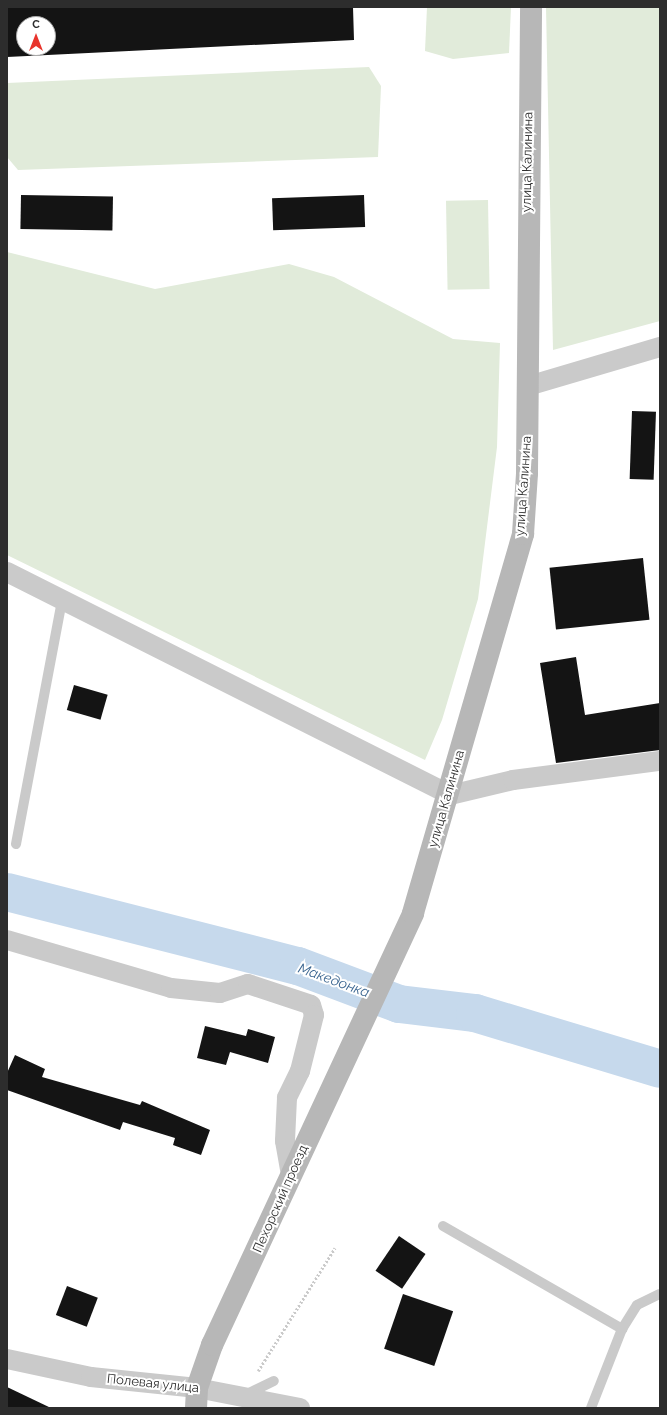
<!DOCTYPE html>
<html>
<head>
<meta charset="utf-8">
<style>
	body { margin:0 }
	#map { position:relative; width:667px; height:1415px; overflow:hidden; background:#fff; font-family:Raleway,sans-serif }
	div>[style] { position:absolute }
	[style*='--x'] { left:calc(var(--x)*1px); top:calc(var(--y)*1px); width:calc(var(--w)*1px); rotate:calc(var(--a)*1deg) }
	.green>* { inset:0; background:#e1ebda; transform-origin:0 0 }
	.river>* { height:38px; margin:-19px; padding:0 19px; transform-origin:19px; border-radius:19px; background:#c6d9ec }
	.building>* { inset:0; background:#141414; transform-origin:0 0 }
	.path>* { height:2.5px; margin-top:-1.25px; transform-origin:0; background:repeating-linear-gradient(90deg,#cacaca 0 2px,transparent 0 4px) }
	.service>* { height:10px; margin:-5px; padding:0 5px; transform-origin:5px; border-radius:5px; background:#cacaca }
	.minor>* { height:20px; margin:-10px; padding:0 10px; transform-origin:10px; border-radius:10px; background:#cacaca }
	.secondary>* { height:22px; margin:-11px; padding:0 11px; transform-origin:11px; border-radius:11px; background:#b7b7b7 }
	span { translate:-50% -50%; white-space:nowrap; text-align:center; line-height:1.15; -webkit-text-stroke:4px #fff; paint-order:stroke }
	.street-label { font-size:13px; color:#2d2d2d }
	.water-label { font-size:14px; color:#3a6590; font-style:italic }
	.frame { position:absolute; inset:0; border:8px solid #2d2d2d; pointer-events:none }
	.north { position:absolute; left:16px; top:16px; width:40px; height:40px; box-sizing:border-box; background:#fff; border:1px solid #ababab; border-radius:50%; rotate:0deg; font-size:11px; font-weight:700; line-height:16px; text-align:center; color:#2d2d2d }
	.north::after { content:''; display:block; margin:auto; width:14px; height:18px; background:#e8342c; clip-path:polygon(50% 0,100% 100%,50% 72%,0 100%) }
</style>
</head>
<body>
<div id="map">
	<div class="green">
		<div style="clip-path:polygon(427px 7px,511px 7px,509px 53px,453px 59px,425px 51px)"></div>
		<div style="clip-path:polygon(546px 7px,660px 7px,660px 321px,553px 350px)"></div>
		<div style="clip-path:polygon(369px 67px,381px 86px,378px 157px,18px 170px,7px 157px,7px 83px)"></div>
		<div style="left:488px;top:200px;width:89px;height:42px;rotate:89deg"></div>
		<div style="clip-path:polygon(7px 252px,155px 289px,289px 264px,334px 277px,453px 339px,500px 343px,497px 447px,478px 599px,442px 720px,425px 760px,7px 555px)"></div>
	</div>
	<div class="river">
		<div style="--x:7;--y:892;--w:300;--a:14.3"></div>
		<div style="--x:298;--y:966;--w:108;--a:20.6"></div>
		<div style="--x:399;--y:1004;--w:77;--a:6.8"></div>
		<div style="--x:475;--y:1013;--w:193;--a:16.8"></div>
	</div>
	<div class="building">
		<div style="clip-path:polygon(evenodd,7px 7px,353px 7px,354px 40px,7px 57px,7px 7px,24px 24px,48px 24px,48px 48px,24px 48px,24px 24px)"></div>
		<div style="left:21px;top:195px;width:92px;height:34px;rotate:1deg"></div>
		<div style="left:364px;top:195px;width:32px;height:92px;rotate:88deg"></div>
		<div style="left:632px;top:411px;width:24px;height:68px;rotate:2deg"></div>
		<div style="left:643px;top:558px;width:62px;height:94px;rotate:84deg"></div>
		<div style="clip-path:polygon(576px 657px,585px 715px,660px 703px,660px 750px,556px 763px,540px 663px)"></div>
		<div style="left:74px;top:685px;width:35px;height:26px;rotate:16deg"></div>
		<div style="clip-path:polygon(205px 1026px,246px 1036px,248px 1029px,275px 1037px,268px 1063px,230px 1052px,226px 1065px,197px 1058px)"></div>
		<div style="clip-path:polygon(15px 1055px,45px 1069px,42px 1077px,140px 1105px,142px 1101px,210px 1130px,201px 1155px,173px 1145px,175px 1138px,123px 1122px,120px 1130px,7px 1090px,7px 1073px)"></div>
		<div style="left:399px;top:1236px;width:32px;height:42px;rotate:34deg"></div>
		<div style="left:67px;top:1286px;width:33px;height:31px;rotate:21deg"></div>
		<div style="left:403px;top:1294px;width:53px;height:58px;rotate:19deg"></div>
		<div style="clip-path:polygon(7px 1387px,51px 1408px,7px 1408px)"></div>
	</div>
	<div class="path">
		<div style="--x:258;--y:1371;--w:145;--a:-58"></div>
	</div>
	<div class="service">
		<div style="--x:16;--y:844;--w:248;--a:-79.3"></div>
		<div style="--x:443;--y:1226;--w:207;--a:29.9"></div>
		<div style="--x:245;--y:1395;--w:32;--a:-26"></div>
		<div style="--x:591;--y:1408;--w:85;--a:-68.6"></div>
		<div style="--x:622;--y:1329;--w:28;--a:-58"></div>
		<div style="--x:637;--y:1305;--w:25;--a:-26"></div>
	</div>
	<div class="minor">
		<div style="--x:528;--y:386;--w:138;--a:-16.5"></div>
		<div style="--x:7;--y:572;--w:496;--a:26.7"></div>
		<div style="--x:450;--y:795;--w:65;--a:-13.4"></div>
		<div style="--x:513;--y:780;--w:148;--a:-7.4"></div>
		<div style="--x:7;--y:940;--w:171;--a:16.3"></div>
		<div style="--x:171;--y:988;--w:49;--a:5.8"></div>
		<div style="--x:220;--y:993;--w:29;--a:-18"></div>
		<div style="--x:248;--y:984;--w:66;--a:18.4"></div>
		<div style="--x:311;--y:1005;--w:10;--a:73"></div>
		<div style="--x:314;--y:1015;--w:58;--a:104"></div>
		<div style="--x:300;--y:1071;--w:30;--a:116"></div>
		<div style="--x:287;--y:1098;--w:43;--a:92.7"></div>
		<div style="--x:285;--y:1141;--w:35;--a:80"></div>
		<div style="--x:7;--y:1359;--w:86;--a:12.1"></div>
		<div style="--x:91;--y:1377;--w:107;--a:5.9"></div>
		<div style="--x:197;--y:1388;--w:105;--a:11"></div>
	</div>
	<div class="secondary">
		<div style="--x:196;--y:1408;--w:20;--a:-87"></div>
		<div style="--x:197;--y:1388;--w:46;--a:-70.8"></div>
		<div style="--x:212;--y:1345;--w:476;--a:-65"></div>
		<div style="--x:413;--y:913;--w:395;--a:-73.8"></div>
		<div style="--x:523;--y:534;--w:61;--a:-86.2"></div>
		<div style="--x:527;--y:473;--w:466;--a:-89.5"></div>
	</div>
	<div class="street-label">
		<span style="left:528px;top:162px;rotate:-89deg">улица Калинина</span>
		<span style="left:524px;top:486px;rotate:-86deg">улица Калинина</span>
		<span style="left:447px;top:799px;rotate:-74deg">улица Калинина</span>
		<span style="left:281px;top:1199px;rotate:-66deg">Пехорский проезд</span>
		<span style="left:153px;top:1384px;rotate:6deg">Полевая улица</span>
	</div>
	<div class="water-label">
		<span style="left:334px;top:980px;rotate:20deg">Македонка</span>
	</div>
	<div class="frame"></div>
	<div class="north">С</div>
</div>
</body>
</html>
